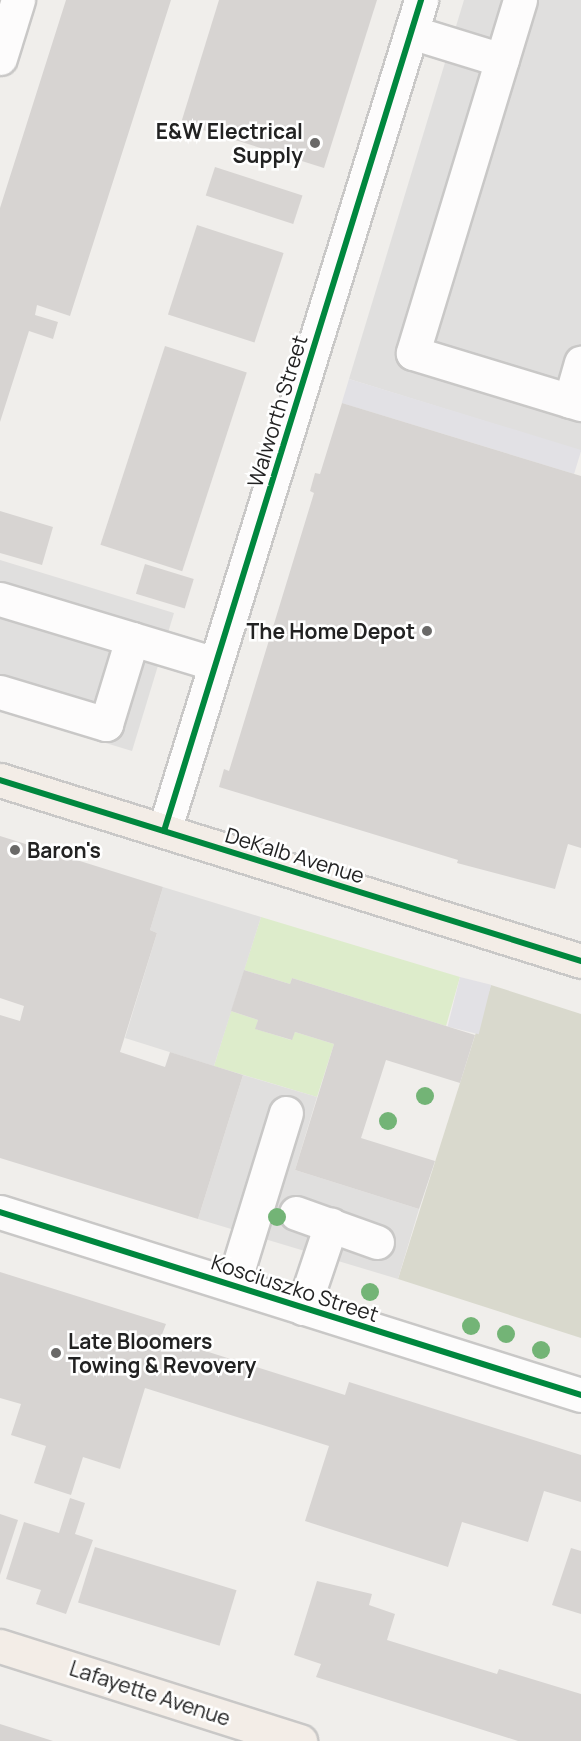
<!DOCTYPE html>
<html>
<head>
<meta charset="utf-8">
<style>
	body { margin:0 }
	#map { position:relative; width:581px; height:1741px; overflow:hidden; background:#f0eeeb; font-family:Manrope,sans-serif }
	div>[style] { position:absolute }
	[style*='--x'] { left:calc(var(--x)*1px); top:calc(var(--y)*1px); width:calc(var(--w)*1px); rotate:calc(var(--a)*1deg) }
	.construction>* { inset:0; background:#d9d9cd }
	.grass>* { inset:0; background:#ddeccb }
	.parking>* { inset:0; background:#e0dfde }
	.plaza>* { inset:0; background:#e2e1e5; transform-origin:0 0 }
	.building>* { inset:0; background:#d7d4d2; transform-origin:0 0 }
	.roads { filter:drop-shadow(2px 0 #c9c8c7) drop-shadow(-2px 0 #c9c8c7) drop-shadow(0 2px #c9c8c7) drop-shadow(0 -2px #c9c8c7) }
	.minor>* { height:33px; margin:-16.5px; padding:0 16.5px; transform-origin:16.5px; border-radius:16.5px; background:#fdfcfc }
	.major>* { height:33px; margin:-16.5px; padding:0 16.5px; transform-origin:16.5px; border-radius:16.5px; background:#f3ede7 }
	.cycleway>* { height:6px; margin:-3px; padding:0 3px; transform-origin:3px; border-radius:3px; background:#00873e }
	.trees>* { width:18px; height:18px; margin:-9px; border-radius:50%; background:#73b476 }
	.dots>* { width:16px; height:16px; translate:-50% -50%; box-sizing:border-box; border:3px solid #fff; border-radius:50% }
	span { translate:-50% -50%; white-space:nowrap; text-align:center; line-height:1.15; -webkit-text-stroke:5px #fff; paint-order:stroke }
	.poi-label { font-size:21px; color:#222; font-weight:700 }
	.right { translate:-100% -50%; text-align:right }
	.left { translate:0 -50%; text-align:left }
	.street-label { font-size:21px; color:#222 }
</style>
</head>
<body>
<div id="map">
	<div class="construction">
		<div style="clip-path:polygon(491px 985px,581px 1014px,581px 1338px,398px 1279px)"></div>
	</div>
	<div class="grass">
		<div style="clip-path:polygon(261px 917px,460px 977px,446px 1026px,292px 978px,290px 984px,244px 970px)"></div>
		<div style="clip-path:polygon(231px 1011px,258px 1020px,256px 1029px,291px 1040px,295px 1032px,334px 1044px,317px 1097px,214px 1066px)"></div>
	</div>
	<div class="parking">
		<div style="clip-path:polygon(464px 0,581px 0,581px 451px,349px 379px)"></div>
		<div style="clip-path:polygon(0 560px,174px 613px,132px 751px,0 711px)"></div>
		<div style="clip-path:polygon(163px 887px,261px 917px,214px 1066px,125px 1038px,157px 933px,150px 930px)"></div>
		<div style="clip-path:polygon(243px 1075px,317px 1097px,295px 1170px,419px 1209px,398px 1279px,198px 1219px)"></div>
	</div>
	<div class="plaza">
		<div style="left:349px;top:379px;width:243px;height:25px;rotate:17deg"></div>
		<div style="left:460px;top:977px;width:32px;height:51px;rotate:14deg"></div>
	</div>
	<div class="building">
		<div style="clip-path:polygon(66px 0,171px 0,70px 316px,37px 305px,35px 315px,58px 322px,53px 339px,29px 331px,0 422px,0 208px)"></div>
		<div style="clip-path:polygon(219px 0,377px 0,324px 168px,181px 123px)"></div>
		<div style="left:215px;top:167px;width:92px;height:30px;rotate:18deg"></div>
		<div style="left:197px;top:225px;width:91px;height:94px;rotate:18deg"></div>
		<div style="left:165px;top:346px;width:86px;height:209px;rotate:18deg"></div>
		<div style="clip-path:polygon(342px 403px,581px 476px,581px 848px,568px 844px,555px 889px,457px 863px,458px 860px,219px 787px,224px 769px,229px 771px,314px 493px,310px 491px,315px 473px,320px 474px)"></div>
		<div style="clip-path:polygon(0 511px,53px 527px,42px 565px,0 553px)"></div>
		<div style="left:145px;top:564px;width:51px;height:31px;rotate:17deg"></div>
		<div style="clip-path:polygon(0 836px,163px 887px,150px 930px,157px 933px,120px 1052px,165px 1067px,170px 1052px,243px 1075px,198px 1219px,0 1158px,0 1015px,20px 1021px,24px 1006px,0 998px)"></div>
		<div style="clip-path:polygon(244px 970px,290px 984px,292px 978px,475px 1035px,460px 1083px,386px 1060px,361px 1138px,435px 1161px,419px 1209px,295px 1170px,334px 1044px,295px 1032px,292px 1040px,255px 1029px,258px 1020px,231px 1011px)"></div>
		<div style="clip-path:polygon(0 1272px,166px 1324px,161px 1337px,345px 1395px,349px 1382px,581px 1455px,581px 1502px,544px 1491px,528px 1542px,462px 1522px,448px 1567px,305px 1521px,329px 1446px,145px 1388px,120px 1469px,83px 1457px,71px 1495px,34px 1483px,46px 1446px,11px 1435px,21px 1404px,0 1398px)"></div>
		<div style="clip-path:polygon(70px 1498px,85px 1503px,75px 1534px,93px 1540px,66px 1614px,36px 1604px,41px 1590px,6px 1579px,24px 1522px,59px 1533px)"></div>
		<div style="clip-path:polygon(0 1514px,18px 1520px,0 1575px)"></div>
		<div style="left:95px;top:1547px;width:148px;height:58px;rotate:17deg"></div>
		<div style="clip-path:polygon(571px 1548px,581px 1551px,581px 1614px,552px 1605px)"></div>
		<div style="clip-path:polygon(317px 1581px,372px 1594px,369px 1605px,395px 1614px,387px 1640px,497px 1674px,499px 1669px,581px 1694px,581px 1741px,518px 1741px,316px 1677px,321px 1664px,294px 1655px)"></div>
		<div style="clip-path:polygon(0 1724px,53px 1741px,0 1741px)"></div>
	</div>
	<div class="roads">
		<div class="minor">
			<div style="--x:520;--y:0;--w:369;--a:106.9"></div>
			<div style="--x:413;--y:353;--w:176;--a:16.9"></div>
			<div style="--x:411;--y:32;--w:95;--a:17.1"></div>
			<div style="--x:0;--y:58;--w:61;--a:-72.8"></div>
			<div style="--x:570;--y:401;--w:40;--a:-74"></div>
			<div style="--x:0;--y:599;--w:225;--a:16.8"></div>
			<div style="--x:0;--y:692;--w:111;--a:16.8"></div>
			<div style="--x:106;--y:724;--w:89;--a:-73"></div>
			<div style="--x:164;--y:831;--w:870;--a:-72.81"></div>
			<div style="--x:0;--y:1212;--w:609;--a:17.48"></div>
			<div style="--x:296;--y:1213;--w:86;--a:19.7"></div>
			<div style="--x:233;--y:1285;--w:180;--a:-72.9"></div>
			<div style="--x:303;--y:1308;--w:88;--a:-71.4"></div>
		</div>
		<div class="major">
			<div style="--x:0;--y:780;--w:609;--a:17.3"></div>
			<div style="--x:0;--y:1646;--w:315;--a:17.6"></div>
		</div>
	</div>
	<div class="cycleway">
		<div style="--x:0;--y:780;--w:609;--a:17.3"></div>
		<div style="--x:164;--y:831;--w:870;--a:-72.81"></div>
		<div style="--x:0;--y:1212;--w:609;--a:17.48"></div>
	</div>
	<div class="trees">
		<div style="left:425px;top:1096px"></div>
		<div style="left:388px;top:1121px"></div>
		<div style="left:277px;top:1217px"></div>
		<div style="left:370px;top:1292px"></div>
		<div style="left:471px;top:1326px"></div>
		<div style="left:506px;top:1334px"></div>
		<div style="left:541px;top:1350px"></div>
	</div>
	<div class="dots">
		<div style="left:315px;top:143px;background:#6a6968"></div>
		<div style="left:427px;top:631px;background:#6a6968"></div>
		<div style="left:15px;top:850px;background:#6a6968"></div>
		<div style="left:56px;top:1353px;background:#6a6968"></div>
	</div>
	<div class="poi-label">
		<span class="right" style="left:303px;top:143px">E&amp;W Electrical<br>Supply</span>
		<span class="right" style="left:415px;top:631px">The Home Depot</span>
		<span class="left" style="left:27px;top:850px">Baron's</span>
		<span class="left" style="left:68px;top:1353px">Late Bloomers<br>Towing &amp; Revovery</span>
	</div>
	<div class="street-label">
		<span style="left:277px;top:411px;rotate:-73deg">Walworth Street</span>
		<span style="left:295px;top:855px;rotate:17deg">DeKalb Avenue</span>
		<span style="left:295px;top:1288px;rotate:18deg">Kosciuszko Street</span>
		<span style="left:150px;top:1693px;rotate:18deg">Lafayette Avenue</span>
	</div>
</div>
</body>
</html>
